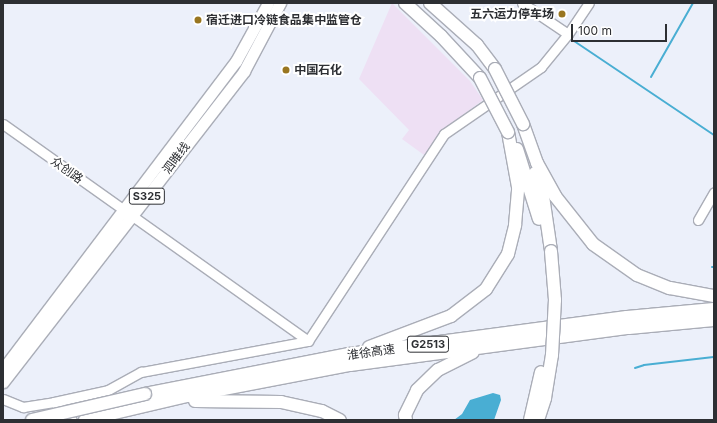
<!DOCTYPE html>
<html>
<head>
<meta charset="utf-8">
<style>
	body { margin:0 }
	#map { position:relative; width:717px; height:423px; overflow:hidden; background:#ecf0fa; font-family:Inter,"Noto Sans SC",sans-serif }
	div>[style] { position:absolute }
	[style*='--x'] { left:calc(var(--x)*1px); top:calc(var(--y)*1px); width:calc(var(--w)*1px); rotate:calc(var(--a)*1deg) }
	.commercial>* { inset:0; background:#eee0f4 }
	.water>* { inset:0; background:#49aed3 }
	.stream>* { height:2px; margin:-1px; padding:0 1px; transform-origin:1px; border-radius:1px; background:#49aed3 }
	.roads { filter:drop-shadow(1px 0 #aaadb7) drop-shadow(-1px 0 #aaadb7) drop-shadow(0 1px #aaadb7) drop-shadow(0 -1px #aaadb7) }
	.minor>* { height:9px; margin:-4.5px; padding:0 4.5px; transform-origin:4.5px; border-radius:4.5px; background:#fff }
	.major>* { height:11px; margin:-5.5px; padding:0 5.5px; transform-origin:5.5px; border-radius:5.5px; background:#fff }
	.highway>* { height:12px; margin:-6px; padding:0 6px; transform-origin:6px; border-radius:6px; background:#fff }
	.bridges { filter:drop-shadow(1px 0 #aaadb7) drop-shadow(-1px 0 #aaadb7) drop-shadow(0 1px #aaadb7) drop-shadow(0 -1px #aaadb7) }
	.highway-bridge>* { height:12px; margin:-6px; padding:0 6px; transform-origin:6px; border-radius:6px; background:#fff }
	.dots>* { width:11px; height:11px; translate:-50% -50%; box-sizing:border-box; border:2px solid #fff; border-radius:50% }
	span { translate:-50% -50%; white-space:nowrap; text-align:center; line-height:1.15; -webkit-text-stroke:4px #fff; paint-order:stroke }
	.shield-label span { padding:1px 3px; background:#fff; border:1px solid; border-radius:3px; -webkit-text-stroke-width:0 }
	.shield-label { font-size:11px; color:#2d2f33; font-weight:700 }
	.poi-label { font-size:12px; color:#2d2f33; font-weight:700 }
	.right { translate:-100% -50%; text-align:right }
	.left { translate:0 -50%; text-align:left }
	.street-label { font-size:12px; color:#2d2f33 }
	.frame { position:absolute; inset:0; border:4px solid #2d2f33; pointer-events:none }
	.scale { position:absolute; left:571px; top:24px; width:96px; height:18px; box-sizing:border-box; border:2px solid #2d2f33; border-top:0; padding-left:5px; font-size:12px; line-height:14px; white-space:nowrap; color:#2d2f33; -webkit-text-stroke:3px #fff; paint-order:stroke }
</style>
</head>
<body>
<div id="map">
	<div class="commercial">
		<div style="clip-path:polygon(392px 3px,470px 81px,483px 100px,443px 130px,424px 155px,402px 139px,409px 130px,359px 79px)"></div>
	</div>
	<div class="water">
		<div style="clip-path:polygon(493px 393px,500px 395px,501px 400px,494px 420px,454px 420px,462px 414px,470px 400px)"></div>
	</div>
	<div class="stream">
		<div style="--x:574;--y:41;--w:169;--a:33.9"></div>
		<div style="--x:651;--y:77;--w:85;--a:-60.4"></div>
		<div style="--x:712;--y:267;--w:2;--a:0"></div>
		<div style="--x:635;--y:368;--w:9;--a:-18"></div>
		<div style="--x:644;--y:365;--w:70;--a:-6.5"></div>
	</div>
	<div class="roads">
		<div class="minor">
			<div style="--x:522;--y:3;--w:55;--a:34"></div>
			<div style="--x:568;--y:34;--w:37;--a:-56"></div>
			<div style="--x:3;--y:124;--w:374;--a:35.4"></div>
			<div style="--x:308;--y:341;--w:248;--a:-56.7"></div>
			<div style="--x:444;--y:134;--w:118;--a:-34.6"></div>
			<div style="--x:541;--y:67;--w:43;--a:-50.7"></div>
			<div style="--x:698;--y:220;--w:32;--a:-60"></div>
			<div style="--x:3;--y:399;--w:22;--a:22"></div>
			<div style="--x:23;--y:407;--w:31;--a:-9"></div>
			<div style="--x:54;--y:402;--w:25;--a:45"></div>
			<div style="--x:54;--y:402;--w:55;--a:-12.5"></div>
			<div style="--x:108;--y:390;--w:38;--a:-29"></div>
			<div style="--x:141;--y:372;--w:170;--a:-10.5"></div>
		</div>
		<div class="major">
			<div style="--x:3;--y:369;--w:386;--a:-52.9"></div>
			<div style="--x:236;--y:61;--w:66;--a:-61.1"></div>
			<div style="--x:3;--y:382;--w:393;--a:-52.2"></div>
			<div style="--x:244;--y:71;--w:77;--a:-62.1"></div>
		</div>
		<div class="highway">
			<div style="--x:405;--y:3;--w:49;--a:42.5"></div>
			<div style="--x:441;--y:36;--w:57;--a:47.1"></div>
			<div style="--x:430;--y:3;--w:63;--a:41.8"></div>
			<div style="--x:477;--y:45;--w:30;--a:53"></div>
			<div style="--x:523;--y:124;--w:41;--a:70.3"></div>
			<div style="--x:537;--y:163;--w:38;--a:61"></div>
			<div style="--x:555;--y:196;--w:61;--a:51.6"></div>
			<div style="--x:593;--y:244;--w:54;--a:35.2"></div>
			<div style="--x:637;--y:275;--w:35;--a:22"></div>
			<div style="--x:670;--y:288;--w:45;--a:10.3"></div>
			<div style="--x:517;--y:149;--w:73;--a:72.6"></div>
			<div style="--x:535;--y:173;--w:24;--a:71"></div>
			<div style="--x:543;--y:196;--w:56;--a:81.7"></div>
			<div style="--x:369;--y:347;--w:88;--a:-20.7"></div>
			<div style="--x:451;--y:316;--w:44;--a:-37.6"></div>
			<div style="--x:486;--y:289;--w:41;--a:-57.8"></div>
			<div style="--x:508;--y:254;--w:30;--a:-76"></div>
			<div style="--x:515;--y:225;--w:38;--a:-85"></div>
			<div style="--x:518;--y:187;--w:56;--a:-100.3"></div>
			<div style="--x:145;--y:394;--w:208;--a:-11.1"></div>
			<div style="--x:349;--y:354;--w:280;--a:-7.6"></div>
			<div style="--x:627;--y:317;--w:87;--a:-5.3"></div>
			<div style="--x:195;--y:401;--w:86;--a:0.7"></div>
			<div style="--x:281;--y:402;--w:42;--a:12.4"></div>
			<div style="--x:322;--y:411;--w:20;--a:27"></div>
			<div style="--x:85;--y:420;--w:105;--a:-13.2"></div>
			<div style="--x:187;--y:396;--w:166;--a:-10.8"></div>
			<div style="--x:350;--y:365;--w:281;--a:-7.6"></div>
			<div style="--x:629;--y:328;--w:85;--a:-5.4"></div>
			<div style="--x:406;--y:420;--w:5;--a:-101"></div>
			<div style="--x:405;--y:415;--w:28;--a:-64"></div>
			<div style="--x:417;--y:390;--w:29;--a:-44"></div>
			<div style="--x:438;--y:370;--w:39;--a:-27"></div>
		</div>
	</div>
	<div class="bridges">
		<div class="highway-bridge">
			<div style="--x:495;--y:69;--w:62;--a:63"></div>
			<div style="--x:480;--y:78;--w:61;--a:62.6"></div>
			<div style="--x:32;--y:420;--w:116;--a:-13"></div>
			<div style="--x:530;--y:420;--w:49;--a:-77.1"></div>
			<div style="--x:538;--y:420;--w:23;--a:-72"></div>
			<div style="--x:545;--y:398;--w:44;--a:-80.8"></div>
			<div style="--x:552;--y:355;--w:55;--a:-86.9"></div>
			<div style="--x:555;--y:300;--w:49;--a:-94.7"></div>
		</div>
	</div>
	<div class="dots">
		<div style="left:562px;top:14px;background:#997620"></div>
		<div style="left:198px;top:20px;background:#997620"></div>
		<div style="left:286px;top:70px;background:#997620"></div>
	</div>
	<div class="shield-label">
		<span style="left:147px;top:196px">S325</span>
		<span style="left:428px;top:344px">G2513</span>
	</div>
	<div class="poi-label">
		<span class="right" style="left:554px;top:14px">五六运力停车场</span>
		<span class="left" style="left:206px;top:20px">宿迁进口冷链食品集中监管仓</span>
		<span class="left" style="left:294px;top:70px">中国石化</span>
	</div>
	<div class="street-label">
		<span style="left:176px;top:158px;rotate:-53deg">泗睢线</span>
		<span style="left:67px;top:170px;rotate:36deg">众创路</span>
		<span style="left:371px;top:352px;rotate:-8deg">淮徐高速</span>
	</div>
	<div class="frame"></div>
	<div class="scale">100 m</div>
</div>
</body>
</html>
